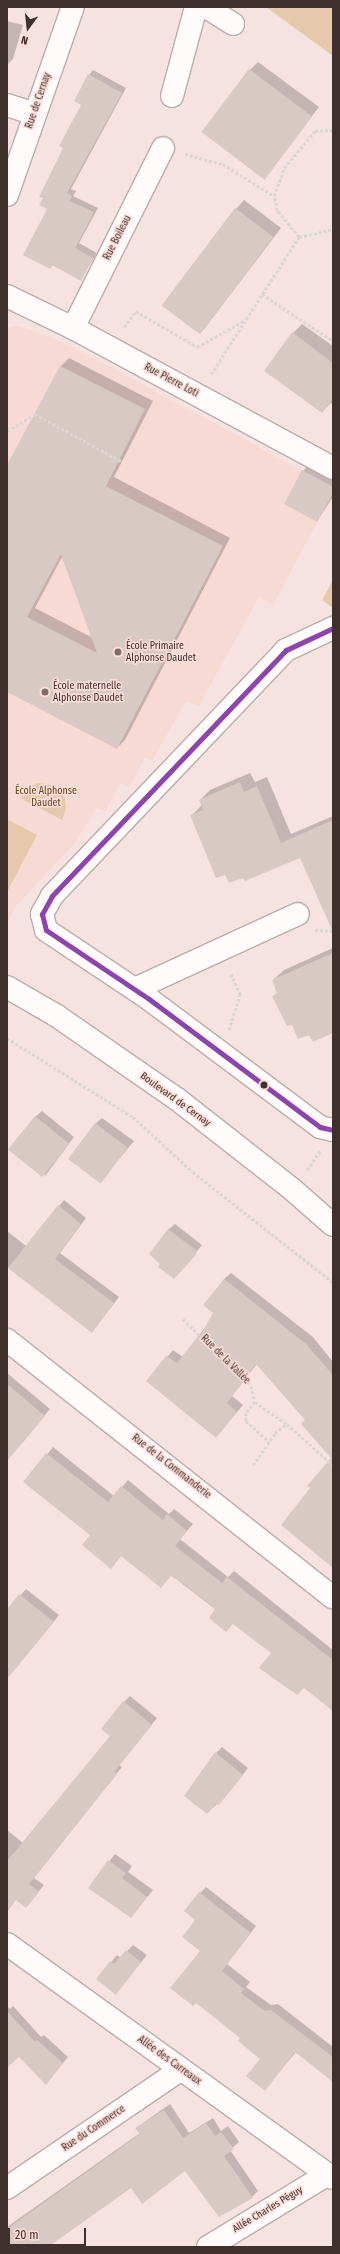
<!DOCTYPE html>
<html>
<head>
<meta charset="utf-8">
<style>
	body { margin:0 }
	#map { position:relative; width:340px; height:2254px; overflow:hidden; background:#f6e3e1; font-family:"Fira Sans Condensed",sans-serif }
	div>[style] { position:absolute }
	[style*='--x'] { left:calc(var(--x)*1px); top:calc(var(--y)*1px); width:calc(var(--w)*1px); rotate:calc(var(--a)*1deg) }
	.built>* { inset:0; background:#f8dad5 }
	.green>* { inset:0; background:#e6c9ad }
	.shadow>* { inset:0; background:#0003 }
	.building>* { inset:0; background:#d8c9c4; transform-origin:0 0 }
	.path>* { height:2.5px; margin-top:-1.25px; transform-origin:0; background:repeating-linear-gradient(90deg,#dcd5d5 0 3px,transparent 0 5px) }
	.roads { filter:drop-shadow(1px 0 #bcacab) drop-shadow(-1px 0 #bcacab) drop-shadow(0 1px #bcacab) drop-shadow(0 -1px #bcacab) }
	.minor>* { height:22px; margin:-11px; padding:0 11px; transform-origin:11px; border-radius:11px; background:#fefbfa }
	.bus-1>* { height:5px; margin:-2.5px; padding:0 2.5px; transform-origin:2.5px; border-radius:2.5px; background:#8e44ad }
	.dots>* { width:11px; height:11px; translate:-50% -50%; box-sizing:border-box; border:2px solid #ffddd8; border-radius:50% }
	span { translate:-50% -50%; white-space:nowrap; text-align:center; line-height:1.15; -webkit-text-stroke:3px #ffddd8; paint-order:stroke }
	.street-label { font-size:10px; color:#3f2f2d }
	.poi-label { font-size:10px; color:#3f2f2d }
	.left { translate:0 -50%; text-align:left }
	.park-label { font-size:10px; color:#64471c }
	.frame { position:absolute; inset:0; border:8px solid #3f2f2d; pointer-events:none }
	.north { position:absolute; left:8px; top:8px; width:40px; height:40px; -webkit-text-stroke:3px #ffddd8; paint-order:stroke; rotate:195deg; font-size:11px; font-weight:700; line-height:16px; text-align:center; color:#3f2f2d }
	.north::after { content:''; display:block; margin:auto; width:14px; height:18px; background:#3f2f2d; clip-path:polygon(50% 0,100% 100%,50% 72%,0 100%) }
	.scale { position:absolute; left:8px; top:2228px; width:78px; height:18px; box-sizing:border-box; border:2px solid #3f2f2d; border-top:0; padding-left:5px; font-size:12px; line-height:14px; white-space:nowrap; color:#3f2f2d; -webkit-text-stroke:3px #ffddd8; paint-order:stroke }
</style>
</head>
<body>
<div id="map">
	<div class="built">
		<div style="clip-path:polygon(17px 325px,68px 344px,333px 487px,333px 493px,273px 605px,259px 597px,199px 706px,186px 701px,152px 761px,145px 758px,129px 787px,121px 783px,105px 811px,97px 808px,75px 843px,17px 905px,7px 923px,7px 328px)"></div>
	</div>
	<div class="green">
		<div style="clip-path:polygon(266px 7px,333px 7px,333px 56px)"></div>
		<div style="clip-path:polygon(333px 580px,333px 608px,322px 600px)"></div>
		<div style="clip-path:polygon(37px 783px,48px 784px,58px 789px,65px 798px,66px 809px,62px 820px,20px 798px,27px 789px)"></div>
		<div style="clip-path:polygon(7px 819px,37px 835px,7px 892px)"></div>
	</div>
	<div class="shadow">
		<div style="clip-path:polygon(7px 21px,23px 25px,13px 59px,7px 65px)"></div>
		<div style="clip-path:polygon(258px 62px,319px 107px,264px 178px,250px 70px)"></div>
		<div style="clip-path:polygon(93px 70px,126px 88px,71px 189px,76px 191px,73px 196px,98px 208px,79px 243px,97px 253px,80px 280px,53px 265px,50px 268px,48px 209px,64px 147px,82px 105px,89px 75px)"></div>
		<div style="clip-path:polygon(244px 200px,281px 228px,201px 333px,236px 209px)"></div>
		<div style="clip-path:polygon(302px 324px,333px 346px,333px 405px,331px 403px,322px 412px,293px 333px)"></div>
		<div style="clip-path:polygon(evenodd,69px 358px,153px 401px,114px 477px,230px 538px,125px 740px,117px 748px,7px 691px,7px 469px,61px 366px,69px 358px,62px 557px,93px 638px,35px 608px,62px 557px)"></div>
		<div style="clip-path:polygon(309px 464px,333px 477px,333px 497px,317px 521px,303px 471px)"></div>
		<div style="clip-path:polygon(250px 773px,255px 782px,267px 777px,291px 834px,333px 816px,333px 909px,301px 857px,191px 816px,202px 805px,200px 800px,210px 790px)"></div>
		<div style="clip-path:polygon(333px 948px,333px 1032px,309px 1033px,292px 1023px,274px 996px,278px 992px,273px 980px,284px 970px)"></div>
		<div style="clip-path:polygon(42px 1111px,74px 1137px,45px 1176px,35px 1117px)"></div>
		<div style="clip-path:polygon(102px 1118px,134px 1141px,101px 1181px,95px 1124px)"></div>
		<div style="clip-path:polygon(64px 1200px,86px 1218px,60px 1253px,119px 1297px,92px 1332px,7px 1266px,7px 1231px,26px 1246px)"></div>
		<div style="clip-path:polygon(175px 1224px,202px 1245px,180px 1272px,162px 1263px,168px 1230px)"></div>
		<div style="clip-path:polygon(231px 1273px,313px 1337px,333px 1362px,333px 1566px,312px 1488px,333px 1458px,307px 1420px,257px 1364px,232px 1396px,243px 1405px,216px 1437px,147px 1381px,173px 1350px,183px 1357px,205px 1328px,214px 1313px,224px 1279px)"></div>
		<div style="clip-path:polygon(7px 1373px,50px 1409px,22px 1443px,7px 1442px)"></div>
		<div style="clip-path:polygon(53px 1447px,114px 1496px,128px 1480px,169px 1514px,174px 1509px,193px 1524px,180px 1539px,228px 1577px,234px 1571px,333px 1650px,333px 1711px,272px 1653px,171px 1575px,122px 1555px,111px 1568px,92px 1535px,25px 1482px)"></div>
		<div style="clip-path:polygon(26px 1589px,59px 1615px,14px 1670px,7px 1664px,7px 1611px)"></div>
		<div style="clip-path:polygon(130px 1696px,157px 1718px,119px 1765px,122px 1767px,34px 1878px,44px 1885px,26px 1907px,7px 1892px,7px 1830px,23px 1843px,111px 1736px,124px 1702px)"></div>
		<div style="clip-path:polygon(222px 1747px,248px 1768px,225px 1797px,207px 1813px,216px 1753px)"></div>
		<div style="clip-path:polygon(115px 1854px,132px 1866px,128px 1872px,153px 1890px,131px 1917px,89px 1888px)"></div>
		<div style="clip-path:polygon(206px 1887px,256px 1926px,227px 1964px,250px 1982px,246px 1987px,271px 2005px,278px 2004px,333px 2047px,333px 2080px,296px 2052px,265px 2089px,261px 2058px,242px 2038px,202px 1951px,197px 1920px,200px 1893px)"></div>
		<div style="clip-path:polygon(133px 1945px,147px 1955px,115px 1994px,111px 1962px,117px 1955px,121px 1958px)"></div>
		<div style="clip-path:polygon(7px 2006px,10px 2009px,13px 2006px,41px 2037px,44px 2035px,68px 2057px,51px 2078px,19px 2055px,7px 2054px)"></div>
		<div style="clip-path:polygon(170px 2104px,189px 2133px,213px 2118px,221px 2131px,228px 2126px,239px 2142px,230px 2150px,258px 2191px,252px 2197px,219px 2216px,185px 2170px,131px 2187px,35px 2247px,7px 2247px,7px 2227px,140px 2133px,137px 2129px,143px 2123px)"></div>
	</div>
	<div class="building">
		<div style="left:249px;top:69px;width:79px;height:79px;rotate:37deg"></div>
		<div style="clip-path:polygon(88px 74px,122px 93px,67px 193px,72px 196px,69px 201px,94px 212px,75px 248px,93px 258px,81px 281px,52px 265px,50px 269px,23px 255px,47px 209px,39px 205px,43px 198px,39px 197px,63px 148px,59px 146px,81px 105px,74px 101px)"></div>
		<div style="left:235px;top:208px;width:48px;height:122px;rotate:37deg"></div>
		<div style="clip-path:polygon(292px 332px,333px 363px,333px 399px,322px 413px,264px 371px)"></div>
		<div style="clip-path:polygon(evenodd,60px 366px,145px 409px,106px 486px,223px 546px,117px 749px,7px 692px,7px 465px,60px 366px,61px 554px,97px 653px,27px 617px,61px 554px)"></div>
		<div style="clip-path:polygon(302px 470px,333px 487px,333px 493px,317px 522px,284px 504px)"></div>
		<div style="clip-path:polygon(240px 782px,244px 792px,257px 786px,281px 843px,333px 820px,333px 932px,300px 858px,245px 881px,243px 878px,229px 883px,225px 875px,216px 878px,190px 815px,203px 810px,199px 800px)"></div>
		<div style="clip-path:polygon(333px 953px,333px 1033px,313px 1042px,309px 1035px,298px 1039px,292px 1025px,287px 1026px,272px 996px,277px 994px,272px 980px)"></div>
		<div style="left:35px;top:1116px;width:44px;height:43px;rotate:39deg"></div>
		<div style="left:95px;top:1123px;width:41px;height:45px;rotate:37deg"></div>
		<div style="clip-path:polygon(58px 1205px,81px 1224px,55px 1259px,114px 1303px,92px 1333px,8px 1268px)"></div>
		<div style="clip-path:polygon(168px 1229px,197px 1251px,195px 1256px,174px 1279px,158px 1267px,160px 1264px,149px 1254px)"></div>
		<div style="clip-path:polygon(224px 1279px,306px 1344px,333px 1375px,333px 1568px,281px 1525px,310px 1488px,307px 1486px,331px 1458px,301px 1424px,305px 1420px,256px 1364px,227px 1403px,237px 1412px,216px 1438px,146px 1381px,166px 1356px,177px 1363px,205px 1327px,213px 1313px,203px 1305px)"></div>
		<div style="clip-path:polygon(7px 1384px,45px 1416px,7px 1461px)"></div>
		<div style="clip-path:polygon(46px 1453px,108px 1502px,121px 1486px,163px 1520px,167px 1514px,187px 1531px,175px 1546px,222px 1583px,227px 1577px,333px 1660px,333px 1711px,304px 1688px,297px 1695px,259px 1668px,271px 1653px,233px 1624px,226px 1632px,209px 1618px,215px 1609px,184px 1584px,171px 1576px,161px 1588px,121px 1556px,111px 1569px,82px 1545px,90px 1535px,23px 1482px)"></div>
		<div style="clip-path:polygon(19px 1594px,54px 1622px,7px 1679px,7px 1609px)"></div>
		<div style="clip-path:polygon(123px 1701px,152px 1725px,114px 1772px,117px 1774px,29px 1884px,39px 1892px,26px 1908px,16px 1900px,7px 1912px,7px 1861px,110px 1736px,101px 1729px)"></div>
		<div style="clip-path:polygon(215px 1752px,243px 1775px,219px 1805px,216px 1803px,207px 1814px,184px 1796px)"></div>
		<div style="clip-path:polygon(108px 1860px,126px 1873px,122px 1878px,147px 1897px,131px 1918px,88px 1888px)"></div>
		<div style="clip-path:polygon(199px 1892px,251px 1933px,222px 1971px,244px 1989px,241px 1993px,265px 2011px,271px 2010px,333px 2057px,333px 2082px,295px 2052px,265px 2091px,246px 2076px,260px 2059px,238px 2041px,240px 2038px,196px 2003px,193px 2006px,170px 1988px,200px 1951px,182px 1937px,195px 1920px,184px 1911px)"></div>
		<div style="clip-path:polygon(126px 1950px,141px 1962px,116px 1995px,96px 1979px,110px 1961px,114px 1964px)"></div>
		<div style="clip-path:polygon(7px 2011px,35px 2042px,37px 2040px,63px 2063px,46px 2085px,19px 2057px,7px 2068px)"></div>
		<div style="clip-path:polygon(164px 2110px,183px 2138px,206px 2123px,215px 2136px,221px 2132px,234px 2149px,224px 2156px,253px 2198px,219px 2217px,185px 2171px,142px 2204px,131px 2188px,48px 2247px,7px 2247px,7px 2229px,140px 2134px,135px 2128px)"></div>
	</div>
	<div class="path">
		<div style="--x:185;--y:154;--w:39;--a:15"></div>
		<div style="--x:223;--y:164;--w:60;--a:32.1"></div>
		<div style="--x:299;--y:237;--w:34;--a:-130"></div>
		<div style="--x:277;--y:211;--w:15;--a:-101"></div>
		<div style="--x:274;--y:196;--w:30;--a:-70"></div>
		<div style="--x:284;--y:168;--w:48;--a:-50"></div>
		<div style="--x:315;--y:131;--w:18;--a:-3"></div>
		<div style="--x:262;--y:294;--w:85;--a:33.5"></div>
		<div style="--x:124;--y:327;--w:20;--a:-53"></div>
		<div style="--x:136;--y:311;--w:71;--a:30.5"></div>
		<div style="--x:197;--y:347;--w:55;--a:-29.4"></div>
		<div style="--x:211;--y:374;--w:163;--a:-57.3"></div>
		<div style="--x:299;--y:237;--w:35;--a:-13"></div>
		<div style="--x:7;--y:431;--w:33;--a:-31"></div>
		<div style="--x:35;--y:414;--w:98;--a:28.7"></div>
		<div style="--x:315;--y:930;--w:18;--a:3"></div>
		<div style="--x:229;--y:1030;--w:37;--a:-73"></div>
		<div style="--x:240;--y:995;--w:24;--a:-114"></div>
		<div style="--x:7;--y:1038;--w:149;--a:32.1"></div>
		<div style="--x:133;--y:1117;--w:81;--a:42.5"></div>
		<div style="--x:193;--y:1172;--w:178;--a:38.2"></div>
		<div style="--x:307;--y:1170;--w:23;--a:-56"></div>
		<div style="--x:183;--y:1319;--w:95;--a:44.6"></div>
		<div style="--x:251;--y:1386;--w:16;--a:76"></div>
		<div style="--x:255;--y:1402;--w:39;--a:35"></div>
		<div style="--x:287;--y:1424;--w:62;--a:41.7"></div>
		<div style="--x:255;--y:1402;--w:14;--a:129"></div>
		<div style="--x:246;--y:1413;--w:8;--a:90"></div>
		<div style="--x:246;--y:1421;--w:31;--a:42"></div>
		<div style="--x:253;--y:1465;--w:39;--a:-55"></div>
		<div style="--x:275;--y:1433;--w:15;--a:-37"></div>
	</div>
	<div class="roads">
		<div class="minor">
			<div style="--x:206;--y:7;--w:32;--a:32"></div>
			<div style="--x:172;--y:96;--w:92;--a:-74.9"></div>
			<div style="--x:7;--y:105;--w:28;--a:18"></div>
			<div style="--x:7;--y:195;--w:199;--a:-70.7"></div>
			<div style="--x:7;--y:296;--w:73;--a:25.9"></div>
			<div style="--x:73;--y:328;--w:295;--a:28.3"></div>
			<div style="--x:73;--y:328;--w:201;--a:-63.4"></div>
			<div style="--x:333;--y:628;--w:52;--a:154.9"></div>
			<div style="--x:286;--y:650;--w:340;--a:133.6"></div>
			<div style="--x:52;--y:896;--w:21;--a:119"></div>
			<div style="--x:42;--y:914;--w:16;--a:76"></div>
			<div style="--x:46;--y:930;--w:124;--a:33.8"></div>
			<div style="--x:149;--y:999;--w:214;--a:36.8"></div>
			<div style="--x:320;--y:1127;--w:13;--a:13"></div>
			<div style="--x:7;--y:987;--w:58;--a:30.1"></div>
			<div style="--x:57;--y:1016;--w:146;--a:34.7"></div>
			<div style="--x:177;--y:1099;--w:147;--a:38.1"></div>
			<div style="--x:293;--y:1190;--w:53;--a:41.2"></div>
			<div style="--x:135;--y:989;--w:179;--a:-24.7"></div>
			<div style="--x:7;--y:1340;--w:415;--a:38.3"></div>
			<div style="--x:7;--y:1944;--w:401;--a:35.7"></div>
			<div style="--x:7;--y:2188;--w:209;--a:-34.3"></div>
			<div style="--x:208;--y:2247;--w:140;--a:-31.3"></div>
		</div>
	</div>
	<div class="bus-1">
		<div style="--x:333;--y:628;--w:52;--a:154.9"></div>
		<div style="--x:286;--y:650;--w:340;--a:133.6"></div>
		<div style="--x:52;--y:896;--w:21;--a:119"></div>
		<div style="--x:42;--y:914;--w:16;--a:76"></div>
		<div style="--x:46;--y:930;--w:124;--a:33.8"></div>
		<div style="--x:149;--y:999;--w:214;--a:36.8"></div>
		<div style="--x:320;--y:1127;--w:13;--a:13"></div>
	</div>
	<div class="dots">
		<div style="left:118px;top:652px;background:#7f6e6c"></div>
		<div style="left:45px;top:692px;background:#7f6e6c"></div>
		<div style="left:264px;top:1085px;background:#3f2f2d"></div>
	</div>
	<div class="street-label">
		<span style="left:39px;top:101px;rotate:-71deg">Rue de Cernay</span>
		<span style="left:118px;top:238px;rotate:-63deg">Rue Boileau</span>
		<span style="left:171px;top:381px;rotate:28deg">Rue Pierre Loti</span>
		<span style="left:175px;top:1100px;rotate:36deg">Boulevard de Cernay</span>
		<span style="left:225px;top:1360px;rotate:45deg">Rue de la Vallée</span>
		<span style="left:171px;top:1467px;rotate:38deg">Rue de la Commanderie</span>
		<span style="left:169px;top:2061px;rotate:36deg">Allée des Carreaux</span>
		<span style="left:94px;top:2129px;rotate:-34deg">Rue du Commerce</span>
		<span style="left:268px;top:2210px;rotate:-31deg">Allée Charles Péguy</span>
	</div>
	<div class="poi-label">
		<span class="left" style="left:126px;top:652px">École Primaire<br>Alphonse Daudet</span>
		<span class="left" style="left:53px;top:692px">École maternelle<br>Alphonse Daudet</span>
	</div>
	<div class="park-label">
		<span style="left:46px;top:797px">École Alphonse<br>Daudet</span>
	</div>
	<div class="frame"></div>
	<div class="north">N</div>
	<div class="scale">20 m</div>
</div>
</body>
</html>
